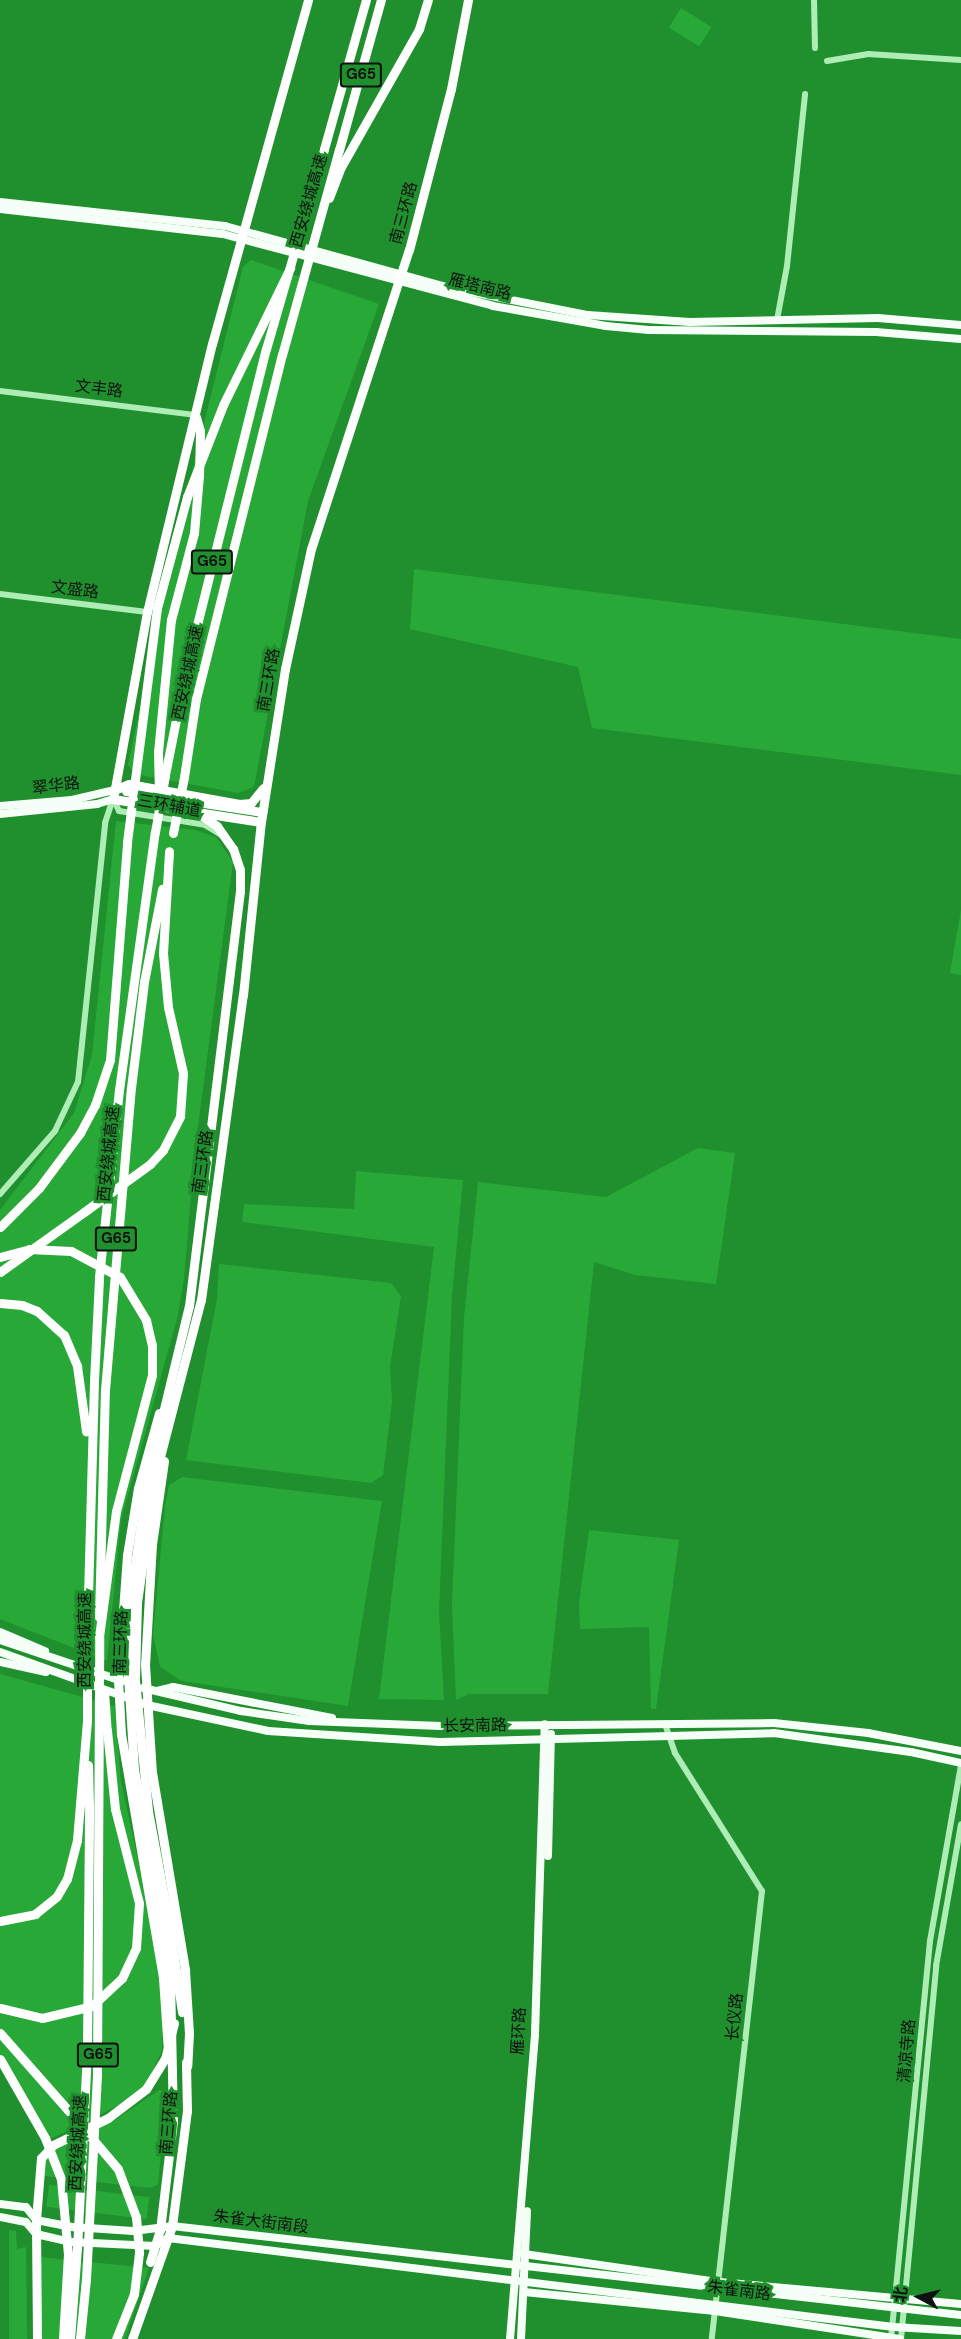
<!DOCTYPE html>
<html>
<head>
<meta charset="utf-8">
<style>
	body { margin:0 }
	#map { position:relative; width:961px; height:2339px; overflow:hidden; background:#1f902d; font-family:"DM Sans","Noto Sans SC",sans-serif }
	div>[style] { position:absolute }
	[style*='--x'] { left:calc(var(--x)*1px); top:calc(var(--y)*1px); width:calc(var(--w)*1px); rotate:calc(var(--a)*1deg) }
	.green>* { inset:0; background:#28a937; transform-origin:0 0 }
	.minor>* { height:6px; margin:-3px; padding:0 3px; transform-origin:3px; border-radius:3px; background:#afedb6 }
	.major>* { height:8px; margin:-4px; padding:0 4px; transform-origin:4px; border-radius:4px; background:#f5fff7 }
	.highway>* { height:9px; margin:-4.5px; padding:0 4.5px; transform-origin:4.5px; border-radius:4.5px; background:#fff }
	.highway-bridge>* { height:9px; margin:-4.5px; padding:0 4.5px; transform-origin:4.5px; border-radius:4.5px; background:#fff }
	span { translate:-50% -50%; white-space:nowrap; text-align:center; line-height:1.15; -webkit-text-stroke:6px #1f902d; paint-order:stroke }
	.shield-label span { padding:2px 4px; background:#1f902d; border:2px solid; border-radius:4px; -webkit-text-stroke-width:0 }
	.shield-label { font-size:15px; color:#111; font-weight:700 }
	.street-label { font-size:16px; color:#111 }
	.north { position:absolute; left:889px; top:2267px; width:60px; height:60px; -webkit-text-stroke:4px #1f902d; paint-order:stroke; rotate:277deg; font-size:16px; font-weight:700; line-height:24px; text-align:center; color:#111 }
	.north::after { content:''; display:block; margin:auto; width:21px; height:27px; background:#111; clip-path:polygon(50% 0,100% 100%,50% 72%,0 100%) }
</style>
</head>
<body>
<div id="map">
	<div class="green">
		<div style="left:681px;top:8px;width:36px;height:23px;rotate:32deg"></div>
		<div style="clip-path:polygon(251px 260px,379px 304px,308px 501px,254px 787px,238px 793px,135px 774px,128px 765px,179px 523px,243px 267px)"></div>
		<div style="clip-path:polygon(414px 569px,961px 639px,961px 775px,592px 728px,578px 667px,410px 629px)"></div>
		<div style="clip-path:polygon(116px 821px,195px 830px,216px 837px,233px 862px,195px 1149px,184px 1278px,178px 1315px,121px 1520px,107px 1661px,0 1619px,0 1210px,74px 1113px,92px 1055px)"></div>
		<div style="clip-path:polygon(961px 910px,961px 975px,950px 973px)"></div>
		<div style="clip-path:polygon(698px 1148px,735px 1153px,716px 1284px,635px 1275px,594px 1262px,548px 1694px,469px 1694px,456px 1700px,452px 1604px,464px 1318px,478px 1182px,606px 1197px)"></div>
		<div style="clip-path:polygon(356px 1171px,463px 1180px,452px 1296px,439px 1611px,444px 1700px,379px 1699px,434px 1247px,242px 1222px,244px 1204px,354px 1209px)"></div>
		<div style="clip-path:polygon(219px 1264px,391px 1283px,401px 1296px,390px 1367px,392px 1402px,383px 1475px,371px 1483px,186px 1460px,217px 1299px)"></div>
		<div style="clip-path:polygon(182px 1477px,382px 1501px,348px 1706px,182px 1681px,160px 1667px,153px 1634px,165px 1506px,169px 1485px)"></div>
		<div style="clip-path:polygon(589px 1530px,679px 1540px,656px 1709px,651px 1709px,649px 1627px,580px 1629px,579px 1603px)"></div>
		<div style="clip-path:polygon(0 1674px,115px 1706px,121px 1782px,153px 1928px,164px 2015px,162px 2050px,147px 2084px,122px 2104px,50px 2139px,0 2055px)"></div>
		<div style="clip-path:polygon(159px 2090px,166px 2091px,158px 2185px,150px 2188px,44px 2176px,43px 2163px,65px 2142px,115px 2120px)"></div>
		<div style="left:49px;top:2185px;width:101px;height:22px;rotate:7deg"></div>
		<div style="clip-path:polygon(9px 2230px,16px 2231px,17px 2249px,26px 2247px,27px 2339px,9px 2339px)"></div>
		<div style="clip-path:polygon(40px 2257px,149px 2268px,125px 2339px,41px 2339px)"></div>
	</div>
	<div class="minor">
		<div style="--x:814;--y:0;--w:48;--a:88.8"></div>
		<div style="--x:827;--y:61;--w:42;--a:-9.7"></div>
		<div style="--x:868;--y:54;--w:93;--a:3.7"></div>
		<div style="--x:777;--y:320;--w:55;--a:-79.5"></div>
		<div style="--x:787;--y:266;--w:173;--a:-84"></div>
		<div style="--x:0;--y:391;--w:196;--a:7"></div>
		<div style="--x:0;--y:594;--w:148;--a:7"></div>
		<div style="--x:113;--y:799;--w:13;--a:63"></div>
		<div style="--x:119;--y:811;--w:87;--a:9.2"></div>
		<div style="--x:205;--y:825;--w:19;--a:32"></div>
		<div style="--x:0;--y:1194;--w:84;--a:-48.9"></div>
		<div style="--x:55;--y:1131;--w:54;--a:-64.9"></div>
		<div style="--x:78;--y:1082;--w:260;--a:-84"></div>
		<div style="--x:105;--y:823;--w:25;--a:-72"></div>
		<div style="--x:665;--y:1724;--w:31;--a:71"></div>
		<div style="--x:675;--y:1753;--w:163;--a:57.8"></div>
		<div style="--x:762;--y:1891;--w:451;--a:96.4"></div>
		<div style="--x:891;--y:2339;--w:400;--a:-84.4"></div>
		<div style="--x:930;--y:1941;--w:178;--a:-80"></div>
		<div style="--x:901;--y:2339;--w:375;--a:-84.6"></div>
		<div style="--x:936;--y:1966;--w:144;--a:-80"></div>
	</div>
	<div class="major">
		<div style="--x:0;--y:202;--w:226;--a:6.1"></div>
		<div style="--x:225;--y:226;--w:229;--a:15.4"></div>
		<div style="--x:446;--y:287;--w:145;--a:11.2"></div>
		<div style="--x:588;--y:315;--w:102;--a:3.9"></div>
		<div style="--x:690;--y:322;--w:188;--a:-1.2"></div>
		<div style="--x:878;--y:318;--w:83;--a:4.8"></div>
		<div style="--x:0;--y:209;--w:224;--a:6.4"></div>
		<div style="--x:223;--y:234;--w:279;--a:14.9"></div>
		<div style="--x:493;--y:306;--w:115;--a:10"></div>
		<div style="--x:606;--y:326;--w:43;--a:5.3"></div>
		<div style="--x:649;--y:330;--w:227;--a:0.5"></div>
		<div style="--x:876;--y:332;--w:85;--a:4.7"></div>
		<div style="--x:0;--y:806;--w:72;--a:-4.8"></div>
		<div style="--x:72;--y:800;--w:43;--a:-13.4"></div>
		<div style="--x:0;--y:814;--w:98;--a:-5.9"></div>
		<div style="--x:97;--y:804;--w:17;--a:-17"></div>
		<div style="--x:0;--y:1632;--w:49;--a:22.9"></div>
		<div style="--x:0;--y:1640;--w:129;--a:18.6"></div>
		<div style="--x:0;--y:1652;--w:156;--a:19.8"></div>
		<div style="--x:147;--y:1705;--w:124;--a:12.1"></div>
		<div style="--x:268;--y:1731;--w:172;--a:3.7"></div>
		<div style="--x:440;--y:1742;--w:334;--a:-1.5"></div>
		<div style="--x:774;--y:1733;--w:138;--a:7.9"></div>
		<div style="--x:911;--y:1752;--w:51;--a:12.4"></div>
		<div style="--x:0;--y:1662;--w:47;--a:12.3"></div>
		<div style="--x:143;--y:1688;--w:101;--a:13.2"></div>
		<div style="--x:241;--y:1711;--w:69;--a:8.4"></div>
		<div style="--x:309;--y:1721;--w:132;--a:2.2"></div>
		<div style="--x:441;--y:1726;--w:333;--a:-0.5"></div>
		<div style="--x:774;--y:1723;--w:95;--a:6.1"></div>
		<div style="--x:868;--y:1733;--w:95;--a:11"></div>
		<div style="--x:157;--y:1691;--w:16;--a:-14"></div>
		<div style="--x:173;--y:1687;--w:162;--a:11"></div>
		<div style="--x:548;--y:1856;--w:122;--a:-88.6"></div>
		<div style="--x:0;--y:2204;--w:26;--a:7"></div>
		<div style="--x:26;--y:2207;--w:16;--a:52"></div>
		<div style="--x:36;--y:2220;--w:38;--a:11"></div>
		<div style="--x:73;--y:2227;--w:60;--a:3.8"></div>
		<div style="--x:133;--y:2231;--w:39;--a:-7"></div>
		<div style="--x:172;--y:2226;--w:794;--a:6.44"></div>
		<div style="--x:0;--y:2217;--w:26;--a:11"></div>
		<div style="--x:26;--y:2222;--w:16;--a:50"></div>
		<div style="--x:36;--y:2234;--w:36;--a:13"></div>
		<div style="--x:71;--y:2242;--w:84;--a:2.7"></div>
		<div style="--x:155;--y:2246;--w:15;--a:-32"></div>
		<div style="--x:168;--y:2238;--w:731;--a:6.99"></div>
		<div style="--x:894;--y:2327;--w:67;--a:3.4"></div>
		<div style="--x:524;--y:2254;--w:197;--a:8.2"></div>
		<div style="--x:719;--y:2282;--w:243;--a:5.2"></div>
		<div style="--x:524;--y:2292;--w:192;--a:5.7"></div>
		<div style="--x:715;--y:2311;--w:187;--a:8.6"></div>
		<div style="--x:510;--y:2339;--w:306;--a:-85.3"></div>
		<div style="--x:535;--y:2034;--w:310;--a:-88.2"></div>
		<div style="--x:521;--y:2339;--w:128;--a:-87.3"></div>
	</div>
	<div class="highway">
		<div style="--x:324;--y:149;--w:155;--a:-74.3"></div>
		<div style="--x:339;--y:150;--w:156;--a:-74.4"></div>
		<div style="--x:329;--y:198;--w:33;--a:-69"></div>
		<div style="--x:341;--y:167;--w:159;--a:-60.5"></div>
		<div style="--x:419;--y:29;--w:30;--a:-73"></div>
		<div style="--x:158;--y:752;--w:133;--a:-84.4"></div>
		<div style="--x:171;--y:620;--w:90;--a:-75.2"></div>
		<div style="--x:194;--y:533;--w:57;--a:-85"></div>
		<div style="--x:199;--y:476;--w:45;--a:-88.7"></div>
		<div style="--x:200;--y:431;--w:15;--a:-106"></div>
		<div style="--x:165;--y:775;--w:108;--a:-78.8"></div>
		<div style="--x:186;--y:669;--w:330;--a:-76"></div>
		<div style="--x:184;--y:777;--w:79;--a:-81.3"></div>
		<div style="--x:196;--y:699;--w:355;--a:-76"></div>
		<div style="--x:114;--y:790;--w:16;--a:-22"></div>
		<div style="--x:129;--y:784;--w:112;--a:10.3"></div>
		<div style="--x:239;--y:804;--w:12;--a:-5"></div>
		<div style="--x:251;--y:803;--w:19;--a:-51"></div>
		<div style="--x:126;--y:791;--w:138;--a:8.8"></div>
		<div style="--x:261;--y:822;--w:150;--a:-171.2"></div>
		<div style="--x:113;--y:799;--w:190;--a:-79.7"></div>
		<div style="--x:147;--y:612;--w:276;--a:-76.4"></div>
		<div style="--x:212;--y:344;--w:357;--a:-74.4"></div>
		<div style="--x:131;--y:1088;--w:107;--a:-83"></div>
		<div style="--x:144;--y:982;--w:95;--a:-79"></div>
		<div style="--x:119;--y:1090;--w:260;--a:-82.1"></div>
		<div style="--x:84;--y:1212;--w:82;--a:-36"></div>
		<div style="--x:150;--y:1164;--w:19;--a:-47"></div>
		<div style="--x:163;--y:1150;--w:38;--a:-63"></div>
		<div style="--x:180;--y:1116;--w:43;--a:-86"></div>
		<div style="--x:183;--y:1073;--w:68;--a:-102.8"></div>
		<div style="--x:168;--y:1007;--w:54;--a:-95.3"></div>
		<div style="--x:163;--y:953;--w:102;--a:-86.6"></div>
		<div style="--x:0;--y:1227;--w:55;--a:-45"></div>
		<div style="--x:39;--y:1188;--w:69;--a:-53.3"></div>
		<div style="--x:80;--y:1133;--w:32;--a:-62"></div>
		<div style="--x:95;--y:1105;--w:47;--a:-71.6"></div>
		<div style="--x:0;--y:1257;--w:30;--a:-15"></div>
		<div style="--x:29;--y:1249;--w:42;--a:2.7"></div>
		<div style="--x:71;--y:1251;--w:55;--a:28"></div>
		<div style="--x:120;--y:1277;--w:50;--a:58.8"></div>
		<div style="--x:146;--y:1320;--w:26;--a:77"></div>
		<div style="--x:152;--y:1345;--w:30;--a:90"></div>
		<div style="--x:152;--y:1375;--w:141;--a:104.8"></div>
		<div style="--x:116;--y:1511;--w:127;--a:97.7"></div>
		<div style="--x:0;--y:1303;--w:22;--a:5"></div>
		<div style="--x:22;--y:1305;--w:16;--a:22"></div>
		<div style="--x:37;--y:1311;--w:36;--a:42"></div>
		<div style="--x:64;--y:1335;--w:34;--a:67"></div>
		<div style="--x:77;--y:1366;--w:66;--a:82.1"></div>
		<div style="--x:159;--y:1413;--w:78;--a:105.6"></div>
		<div style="--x:138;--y:1488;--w:68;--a:99.3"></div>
		<div style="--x:127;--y:1555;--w:125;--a:94.1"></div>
		<div style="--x:118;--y:1680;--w:54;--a:86.8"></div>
		<div style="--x:121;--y:1734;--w:248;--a:80.2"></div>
		<div style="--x:163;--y:1978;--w:73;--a:86.1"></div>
		<div style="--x:164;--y:1461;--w:84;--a:98.2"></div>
		<div style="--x:152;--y:1544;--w:121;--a:93.3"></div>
		<div style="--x:145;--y:1665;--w:107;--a:86.3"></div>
		<div style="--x:152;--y:1772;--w:201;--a:80.5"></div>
		<div style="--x:185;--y:1970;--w:63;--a:86.4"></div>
		<div style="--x:189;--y:2033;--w:33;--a:93"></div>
		<div style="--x:148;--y:1475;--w:174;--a:-76.4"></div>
		<div style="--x:189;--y:1306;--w:418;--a:-83"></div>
		<div style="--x:240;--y:891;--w:21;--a:-90"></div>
		<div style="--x:240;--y:870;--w:22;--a:-108"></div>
		<div style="--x:233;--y:849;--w:28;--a:-125"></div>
		<div style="--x:217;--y:826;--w:22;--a:-146"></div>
		<div style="--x:155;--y:1476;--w:182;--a:-75.4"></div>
		<div style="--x:201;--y:1300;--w:308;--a:-82.2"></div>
		<div style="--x:243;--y:995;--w:174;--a:-84.1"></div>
		<div style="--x:261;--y:822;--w:155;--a:-81.1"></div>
		<div style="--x:285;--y:669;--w:123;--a:-77.8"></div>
		<div style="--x:311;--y:549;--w:315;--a:-71.9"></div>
		<div style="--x:409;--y:250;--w:166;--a:-75.4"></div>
		<div style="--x:451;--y:89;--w:91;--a:-79.2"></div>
		<div style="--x:99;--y:1617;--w:227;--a:-88.5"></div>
		<div style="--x:87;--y:1632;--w:251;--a:-88.4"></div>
		<div style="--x:88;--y:1765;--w:40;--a:88.6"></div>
		<div style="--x:0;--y:1921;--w:36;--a:-11"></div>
		<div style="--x:35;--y:1914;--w:28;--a:-39"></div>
		<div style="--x:57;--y:1896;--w:20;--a:-60"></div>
		<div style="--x:67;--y:1879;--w:40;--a:-75.6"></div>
		<div style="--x:77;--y:1840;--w:119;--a:-85.2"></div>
		<div style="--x:170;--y:1929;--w:84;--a:81.8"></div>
		<div style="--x:0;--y:2008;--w:43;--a:13.4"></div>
		<div style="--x:42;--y:2018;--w:51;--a:-13.5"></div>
		<div style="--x:92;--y:2006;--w:41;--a:-43"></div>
		<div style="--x:122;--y:1978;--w:33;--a:-65"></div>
		<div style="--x:136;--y:1948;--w:45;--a:-86.2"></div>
		<div style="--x:139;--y:1903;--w:97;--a:-104.3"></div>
		<div style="--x:115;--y:1809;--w:79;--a:-95.8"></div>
		<div style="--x:0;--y:2033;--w:103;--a:48.6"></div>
		<div style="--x:150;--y:2262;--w:34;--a:-73"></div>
		<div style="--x:160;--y:2230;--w:110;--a:-83.2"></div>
		<div style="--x:173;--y:2121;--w:145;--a:-91.2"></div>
		<div style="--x:37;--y:2339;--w:119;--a:-90.5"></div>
		<div style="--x:36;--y:2220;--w:62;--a:-85.4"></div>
		<div style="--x:41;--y:2158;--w:18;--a:-47"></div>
		<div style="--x:53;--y:2145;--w:61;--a:-26.1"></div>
		<div style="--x:108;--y:2118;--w:48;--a:-37.3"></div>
		<div style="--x:146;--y:2089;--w:36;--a:-58"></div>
		<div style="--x:165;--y:2059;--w:37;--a:-76"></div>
		<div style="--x:70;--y:2339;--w:90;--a:-85.6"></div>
		<div style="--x:80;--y:2339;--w:60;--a:-84.3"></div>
		<div style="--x:132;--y:2339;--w:120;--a:-70.5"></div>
		<div style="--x:172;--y:2226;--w:116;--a:-82.6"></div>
		<div style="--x:187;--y:2111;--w:49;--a:-91.2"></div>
	</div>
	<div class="highway-bridge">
		<div style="--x:266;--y:349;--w:208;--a:-73.8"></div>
		<div style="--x:282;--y:355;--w:213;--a:-74.5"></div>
		<div style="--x:158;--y:752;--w:40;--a:88.6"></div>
		<div style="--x:155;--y:832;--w:58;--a:-80"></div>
		<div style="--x:173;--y:833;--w:57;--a:-78.9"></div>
		<div style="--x:110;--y:1060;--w:219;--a:-85.5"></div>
		<div style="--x:127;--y:842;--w:236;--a:-82.7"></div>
		<div style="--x:157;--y:608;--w:115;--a:-74.9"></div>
		<div style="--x:187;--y:497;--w:99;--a:-68.6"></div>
		<div style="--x:223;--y:405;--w:153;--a:-63.9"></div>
		<div style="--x:0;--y:1272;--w:103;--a:-35.5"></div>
		<div style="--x:94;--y:1381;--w:104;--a:-87.2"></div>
		<div style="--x:99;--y:1277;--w:188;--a:-83.9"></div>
		<div style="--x:105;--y:1390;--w:303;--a:-85.1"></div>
		<div style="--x:148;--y:1475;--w:117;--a:98.3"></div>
		<div style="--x:131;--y:1591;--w:85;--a:92"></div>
		<div style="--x:128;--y:1676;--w:93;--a:86.3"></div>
		<div style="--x:134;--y:1769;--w:210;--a:80.1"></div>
		<div style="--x:155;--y:1476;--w:128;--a:98.1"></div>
		<div style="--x:137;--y:1603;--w:77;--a:91.5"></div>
		<div style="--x:135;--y:1680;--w:132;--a:84.3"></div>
		<div style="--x:148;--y:1811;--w:120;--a:79.4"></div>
		<div style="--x:87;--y:1632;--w:89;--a:90"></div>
		<div style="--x:104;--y:1691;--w:39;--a:86"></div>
		<div style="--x:0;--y:2059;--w:91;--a:60.3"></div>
		<div style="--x:45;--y:2138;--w:44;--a:68.7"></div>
		<div style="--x:61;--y:2179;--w:75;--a:84.7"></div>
		<div style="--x:68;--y:2254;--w:85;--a:93.4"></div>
		<div style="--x:68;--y:2110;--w:77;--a:49.7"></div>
		<div style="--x:118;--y:2169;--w:51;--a:69.4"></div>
		<div style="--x:136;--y:2217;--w:36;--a:85"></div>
		<div style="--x:139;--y:2253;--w:41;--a:97"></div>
		<div style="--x:134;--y:2294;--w:48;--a:111.8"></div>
		<div style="--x:77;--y:2249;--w:200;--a:-87.1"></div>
		<div style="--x:87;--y:2049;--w:244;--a:-89.5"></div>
		<div style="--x:86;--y:2279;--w:206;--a:-86.9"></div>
		<div style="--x:97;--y:2073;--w:436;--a:-89.7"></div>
	</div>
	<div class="shield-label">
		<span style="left:361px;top:75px">G65</span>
		<span style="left:212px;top:562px">G65</span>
		<span style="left:116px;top:1239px">G65</span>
		<span style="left:98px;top:2055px">G65</span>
	</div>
	<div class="street-label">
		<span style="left:309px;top:201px;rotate:-74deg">西安绕城高速</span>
		<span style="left:404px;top:213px;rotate:-75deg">南三环路</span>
		<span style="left:480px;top:287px;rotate:14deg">雁塔南路</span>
		<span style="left:99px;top:389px;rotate:7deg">文丰路</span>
		<span style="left:75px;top:590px;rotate:7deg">文盛路</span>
		<span style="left:188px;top:673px;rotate:-78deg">西安绕城高速</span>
		<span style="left:269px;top:680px;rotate:-80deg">南三环路</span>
		<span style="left:56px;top:786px;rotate:-7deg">翠华路</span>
		<span style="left:169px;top:806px;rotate:10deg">三环辅道</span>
		<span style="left:109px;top:1154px;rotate:-84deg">西安绕城高速</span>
		<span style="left:203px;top:1162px;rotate:-82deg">南三环路</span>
		<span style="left:85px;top:1640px;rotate:-90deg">西安绕城高速</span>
		<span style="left:121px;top:1642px;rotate:-88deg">南三环路</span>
		<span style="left:475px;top:1726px;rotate:-1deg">长安南路</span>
		<span style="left:735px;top:2017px;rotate:-84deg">长仪路</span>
		<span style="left:519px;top:2031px;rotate:-87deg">雁环路</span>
		<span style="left:907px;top:2051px;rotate:-85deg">清凉寺路</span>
		<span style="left:169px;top:2123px;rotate:-85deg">南三环路</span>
		<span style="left:78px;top:2143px;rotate:-87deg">西安绕城高速</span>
		<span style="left:261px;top:2222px;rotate:7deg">朱雀大街南段</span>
		<span style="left:739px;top:2291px;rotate:7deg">朱雀南路</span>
	</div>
	<div class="north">北</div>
</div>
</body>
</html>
